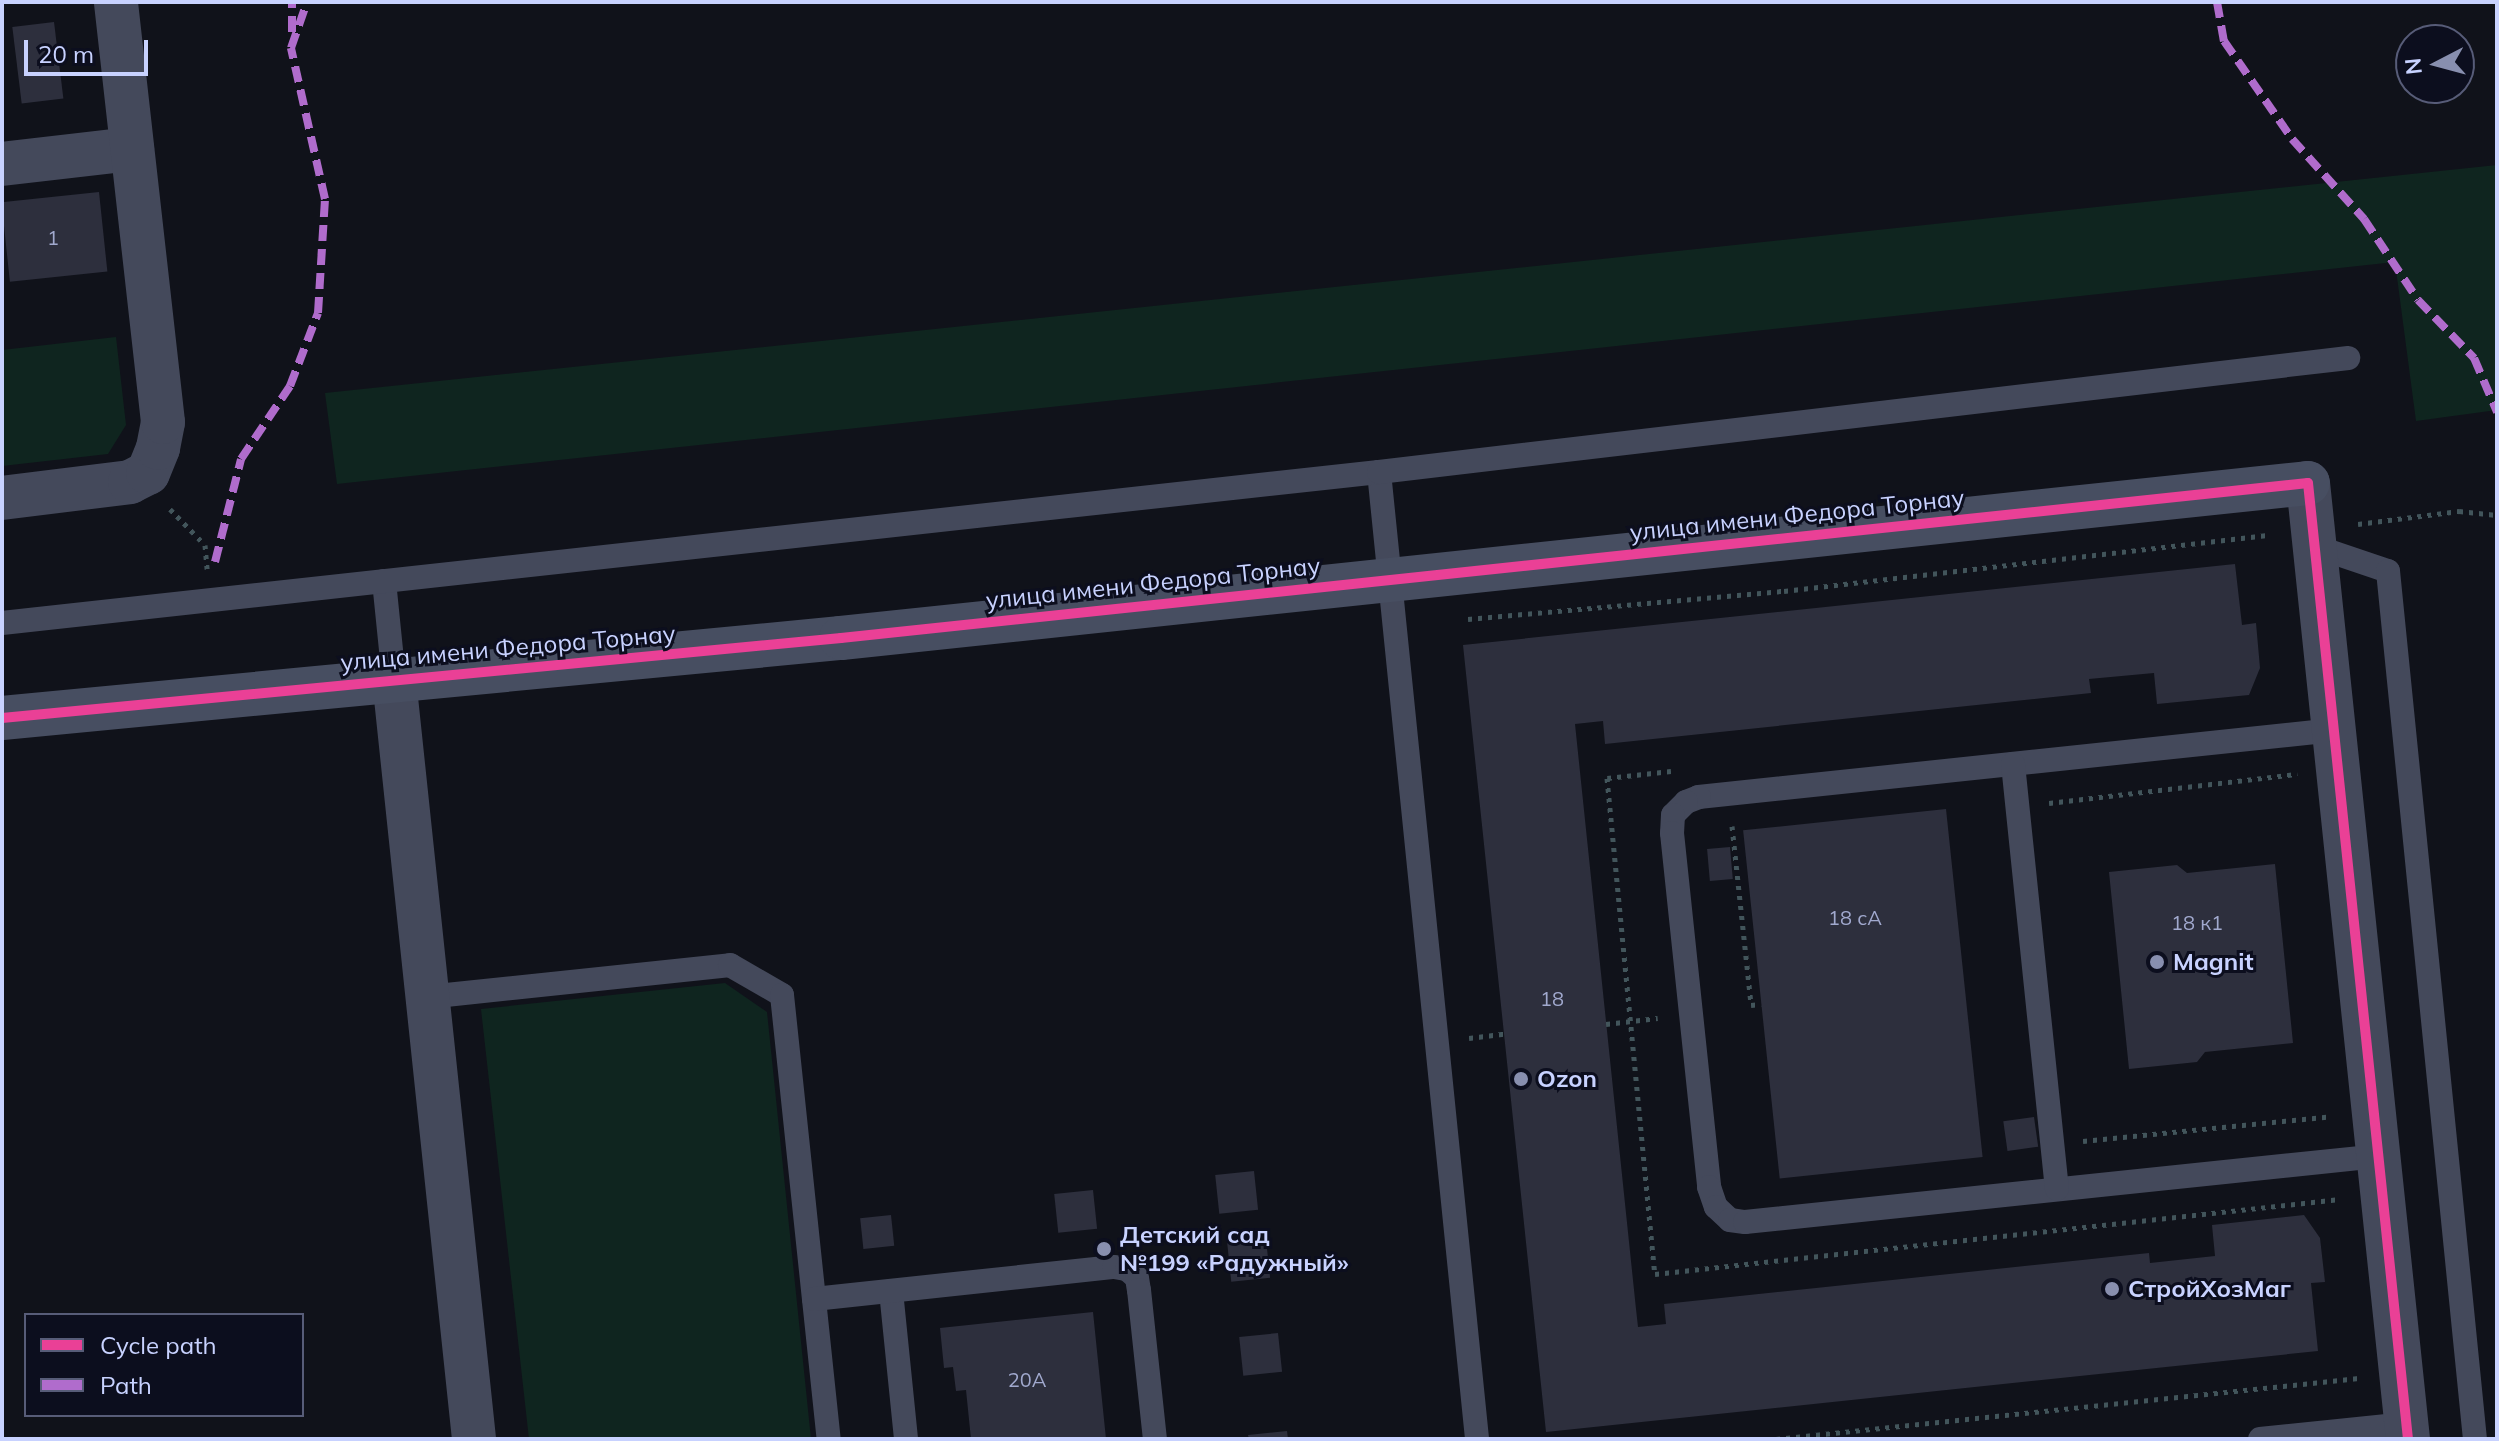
<!DOCTYPE html>
<html>
<head>
<meta charset="utf-8">
<style>
	body { margin:0 }
	#map { position:relative; width:2499px; height:1441px; overflow:hidden; background:#10121a; font-family:Mulish,sans-serif }
	div>[style] { position:absolute }
	[style*='--x'] { left:calc(var(--x)*1px); top:calc(var(--y)*1px); width:calc(var(--w)*1px); rotate:calc(var(--a)*1deg) }
	.green>* { inset:0; background:#0f251f }
	.building>* { inset:0; background:#2d2f3d; transform-origin:0 0 }
	.path>* { height:5px; margin-top:-2.5px; transform-origin:0; background:repeating-linear-gradient(90deg,#42555b 0 4px,transparent 0 10px) }
	.lane>* { height:24px; margin:-12px; padding:0 12px; transform-origin:12px; border-radius:12px; background:#44495b }
	.street>* { height:44px; margin:-22px; padding:0 22px; transform-origin:22px; border-radius:22px; background:#44495b }
	.secondary>* { height:44px; margin:-22px; padding:0 22px; transform-origin:22px; border-radius:22px; background:#474e61 }
	.quiet>* { height:8px; margin-top:-4px; transform-origin:0; background:repeating-linear-gradient(90deg,#b06ccc 0 16px,transparent 0 24px) }
	.cycleway>* { height:10px; margin:-5px; padding:0 5px; transform-origin:5px; border-radius:5px; background:#ea4096 }
	.dots>* { width:22px; height:22px; translate:-50% -50%; box-sizing:border-box; border:4px solid #0c0e1e; border-radius:50% }
	span { translate:-50% -50%; white-space:nowrap; text-align:center; line-height:1.15; -webkit-text-stroke:6px #0c0e1e; paint-order:stroke }
	.number-label { font-size:20px; color:#a1a9ce }
	.number-label span { -webkit-text-stroke-width:0 }
	.street-label { font-size:24px; color:#c8d2ff }
	.poi-label { font-size:24px; color:#c8d2ff; font-weight:700 }
	.left { translate:0 -50%; text-align:left }
	.frame { position:absolute; inset:0; border:4px solid #c8d2ff; pointer-events:none }
	.legend { position:absolute; left:24px; top:1313px; width:280px; height:104px; box-sizing:border-box; background:#0c0e1e; border:2px solid #575c78; margin:0; padding:10px 14px; list-style:none; font-size:24px; color:#c8d2ff }
	.legend li { display:flex; align-items:center; gap:16px; height:40px }
	.legend b { width:40px; border:2px solid #575c78 }
	.north { position:absolute; left:2395px; top:24px; width:80px; height:80px; box-sizing:border-box; background:#0c0e1e; border:2px solid #575c78; border-radius:50%; rotate:264deg; font-size:22px; font-weight:700; line-height:32px; text-align:center; color:#c8d2ff }
	.north::after { content:''; display:block; margin:auto; width:28px; height:36px; background:#888faf; clip-path:polygon(50% 0,100% 100%,50% 72%,0 100%) }
	.scale { position:absolute; left:24px; top:40px; width:124px; height:36px; box-sizing:border-box; border:4px solid #c8d2ff; border-top:0; padding-left:10px; font-size:24px; line-height:28px; white-space:nowrap; color:#c8d2ff; -webkit-text-stroke:6px #0c0e1e; paint-order:stroke }
</style>
</head>
<body>
<div id="map">
	<div class="green">
		<div style="clip-path:polygon(2497px 165px,2497px 410px,2416px 421px,2395px 262px,337px 484px,325px 393px)"></div>
		<div style="clip-path:polygon(116px 337px,126px 425px,108px 454px,2px 466px,2px 350px)"></div>
		<div style="clip-path:polygon(725px 983px,767px 1012px,811px 1439px,529px 1439px,481px 1009px)"></div>
	</div>
	<div class="building">
		<div style="left:54px;top:22px;width:77px;height:42px;rotate:83deg"></div>
		<div style="left:99px;top:192px;width:80px;height:98px;rotate:84deg"></div>
		<div style="clip-path:polygon(2235px 564px,2242px 625px,2256px 623px,2260px 668px,2249px 695px,2157px 704px,2154px 673px,2089px 679px,2091px 693px,1605px 744px,1603px 721px,1575px 724px,1636px 1309px,1638px 1327px,1666px 1324px,1664px 1304px,2149px 1253px,2150px 1263px,2215px 1256px,2212px 1225px,2304px 1215px,2320px 1238px,2325px 1282px,2311px 1283px,2318px 1351px,1546px 1432px,1463px 645px)"></div>
		<div style="left:1946px;top:809px;width:350px;height:204px;rotate:84deg"></div>
		<div style="left:1730px;top:847px;width:32px;height:23px;rotate:85deg"></div>
		<div style="clip-path:polygon(2275px 864px,2293px 1043px,2205px 1052px,2197px 1062px,2129px 1069px,2109px 872px,2177px 865px,2187px 873px)"></div>
		<div style="left:2034px;top:1117px;width:30px;height:31px;rotate:82deg"></div>
		<div style="left:1254px;top:1171px;width:39px;height:39px;rotate:84deg"></div>
		<div style="left:1093px;top:1190px;width:39px;height:39px;rotate:84deg"></div>
		<div style="left:891px;top:1215px;width:31px;height:31px;rotate:84deg"></div>
		<div style="left:1266px;top:1239px;width:39px;height:39px;rotate:84deg"></div>
		<div style="clip-path:polygon(1093px 1312px,1106px 1439px,971px 1439px,966px 1390px,956px 1391px,953px 1367px,944px 1368px,940px 1328px)"></div>
		<div style="left:1278px;top:1333px;width:39px;height:39px;rotate:84deg"></div>
		<div style="clip-path:polygon(1287px 1431px,1288px 1439px,1249px 1439px,1248px 1435px)"></div>
	</div>
	<div class="path">
		<div style="--x:170;--y:509;--w:50;--a:45.8"></div>
		<div style="--x:205;--y:545;--w:24;--a:85"></div>
		<div style="--x:2358;--y:524;--w:102;--a:-7.3"></div>
		<div style="--x:2459;--y:511;--w:38;--a:6"></div>
		<div style="--x:1468;--y:619;--w:317;--a:-5.1"></div>
		<div style="--x:1784;--y:591;--w:489;--a:-6.6"></div>
		<div style="--x:1671;--y:771;--w:64;--a:173.8"></div>
		<div style="--x:1607;--y:778;--w:498;--a:84.5"></div>
		<div style="--x:1655;--y:1274;--w:689;--a:-6.25"></div>
		<div style="--x:2049;--y:803;--w:250;--a:-6.7"></div>
		<div style="--x:1732;--y:826;--w:180;--a:83.9"></div>
		<div style="--x:1751;--y:1005;--w:10;--a:-6"></div>
		<div style="--x:1606;--y:1024;--w:52;--a:-6.6"></div>
		<div style="--x:1469;--y:1038;--w:35;--a:-7"></div>
		<div style="--x:2083;--y:1141;--w:250;--a:-5.7"></div>
		<div style="--x:1776;--y:1439;--w:586;--a:-5.97"></div>
	</div>
	<div class="lane">
		<div style="--x:1379;--y:472;--w:972;--a:84.21"></div>
		<div style="--x:2314;--y:546;--w:78;--a:18.7"></div>
		<div style="--x:2388;--y:571;--w:872;--a:84.28"></div>
		<div style="--x:384;--y:581;--w:99;--a:84.2"></div>
		<div style="--x:2;--y:623;--w:1385;--a:-6.26"></div>
		<div style="--x:1379;--y:472;--w:976;--a:-6.71"></div>
		<div style="--x:2334;--y:730;--w:639;--a:173.98"></div>
		<div style="--x:1699;--y:797;--w:14;--a:159"></div>
		<div style="--x:1686;--y:802;--w:18;--a:135"></div>
		<div style="--x:1673;--y:815;--w:18;--a:93"></div>
		<div style="--x:1672;--y:833;--w:356;--a:84"></div>
		<div style="--x:1709;--y:1187;--w:21;--a:71"></div>
		<div style="--x:1716;--y:1207;--w:19;--a:43"></div>
		<div style="--x:1730;--y:1220;--w:15;--a:8"></div>
		<div style="--x:1745;--y:1222;--w:636;--a:-5.95"></div>
		<div style="--x:2013;--y:764;--w:427;--a:84.1"></div>
		<div style="--x:427;--y:997;--w:305;--a:-6"></div>
		<div style="--x:730;--y:965;--w:60;--a:30"></div>
		<div style="--x:782;--y:995;--w:446;--a:84"></div>
		<div style="--x:891;--y:1291;--w:149;--a:84.2"></div>
		<div style="--x:814;--y:1299;--w:302;--a:-6.1"></div>
		<div style="--x:1114;--y:1267;--w:13;--a:9"></div>
		<div style="--x:1127;--y:1269;--w:13;--a:42"></div>
		<div style="--x:1137;--y:1278;--w:12;--a:81"></div>
		<div style="--x:1139;--y:1290;--w:150;--a:83.9"></div>
		<div style="--x:2260;--y:1439;--w:147;--a:-5.9"></div>
	</div>
	<div class="street">
		<div style="--x:2;--y:164;--w:131;--a:-6.6"></div>
		<div style="--x:2308;--y:483;--w:961;--a:84.03"></div>
		<div style="--x:2;--y:498;--w:129;--a:-7.1"></div>
		<div style="--x:130;--y:482;--w:20;--a:-27"></div>
		<div style="--x:148;--y:473;--w:27;--a:-68"></div>
		<div style="--x:158;--y:448;--w:26;--a:-79"></div>
		<div style="--x:163;--y:422;--w:423;--a:-96.4"></div>
		<div style="--x:394;--y:679;--w:764;--a:83.99"></div>
	</div>
	<div class="secondary">
		<div style="--x:2;--y:718;--w:843;--a:-5.45"></div>
		<div style="--x:841;--y:638;--w:1475;--a:-6.03"></div>
	</div>
	<div class="quiet">
		<div style="--x:2217;--y:2;--w:40;--a:80"></div>
		<div style="--x:2224;--y:41;--w:119;--a:55.2"></div>
		<div style="--x:2292;--y:139;--w:108;--a:48"></div>
		<div style="--x:2364;--y:219;--w:97;--a:56.3"></div>
		<div style="--x:2418;--y:300;--w:81;--a:46"></div>
		<div style="--x:2474;--y:358;--w:59;--a:66.9"></div>
		<div style="--x:292;--y:32;--w:30;--a:-90"></div>
		<div style="--x:215;--y:562;--w:106;--a:-75.8"></div>
		<div style="--x:241;--y:459;--w:88;--a:-56.1"></div>
		<div style="--x:290;--y:386;--w:78;--a:-69"></div>
		<div style="--x:318;--y:313;--w:114;--a:-86.5"></div>
		<div style="--x:325;--y:199;--w:155;--a:-102.7"></div>
		<div style="--x:291;--y:48;--w:49;--a:-70.8"></div>
	</div>
	<div class="cycleway">
		<div style="--x:2;--y:718;--w:843;--a:-5.45"></div>
		<div style="--x:841;--y:638;--w:1475;--a:-6.03"></div>
		<div style="--x:2308;--y:483;--w:961;--a:84.03"></div>
	</div>
	<div class="dots">
		<div style="left:2157px;top:962px;background:#888faf"></div>
		<div style="left:1521px;top:1079px;background:#888faf"></div>
		<div style="left:1104px;top:1249px;background:#888faf"></div>
		<div style="left:2112px;top:1289px;background:#888faf"></div>
	</div>
	<div class="number-label">
		<span style="left:53px;top:237px">1</span>
		<span style="left:1855px;top:917px">18 сА</span>
		<span style="left:2197px;top:922px">18 к1</span>
		<span style="left:1552px;top:998px">18</span>
		<span style="left:1027px;top:1379px">20А</span>
	</div>
	<div class="street-label">
		<span style="left:1797px;top:515px;rotate:-6deg">улица имени Федора Торнау</span>
		<span style="left:1153px;top:583px;rotate:-6deg">улица имени Федора Торнау</span>
		<span style="left:508px;top:648px;rotate:-5deg">улица имени Федора Торнау</span>
	</div>
	<div class="poi-label">
		<span class="left" style="left:2173px;top:962px">Magnit</span>
		<span class="left" style="left:1537px;top:1079px">Ozon</span>
		<span class="left" style="left:1120px;top:1249px">Детский сад<br>№199 «Радужный»</span>
		<span class="left" style="left:2128px;top:1289px">СтройХозМаг</span>
	</div>
	<div class="frame"></div>
	<ul class="legend">
	<li><b style="height:10px;background:#ea4096"></b>Cycle path</li>
	<li><b style="height:10px;background:#b06ccc"></b>Path</li>
	</ul>
	<div class="north">N</div>
	<div class="scale">20 m</div>
</div>
</body>
</html>
